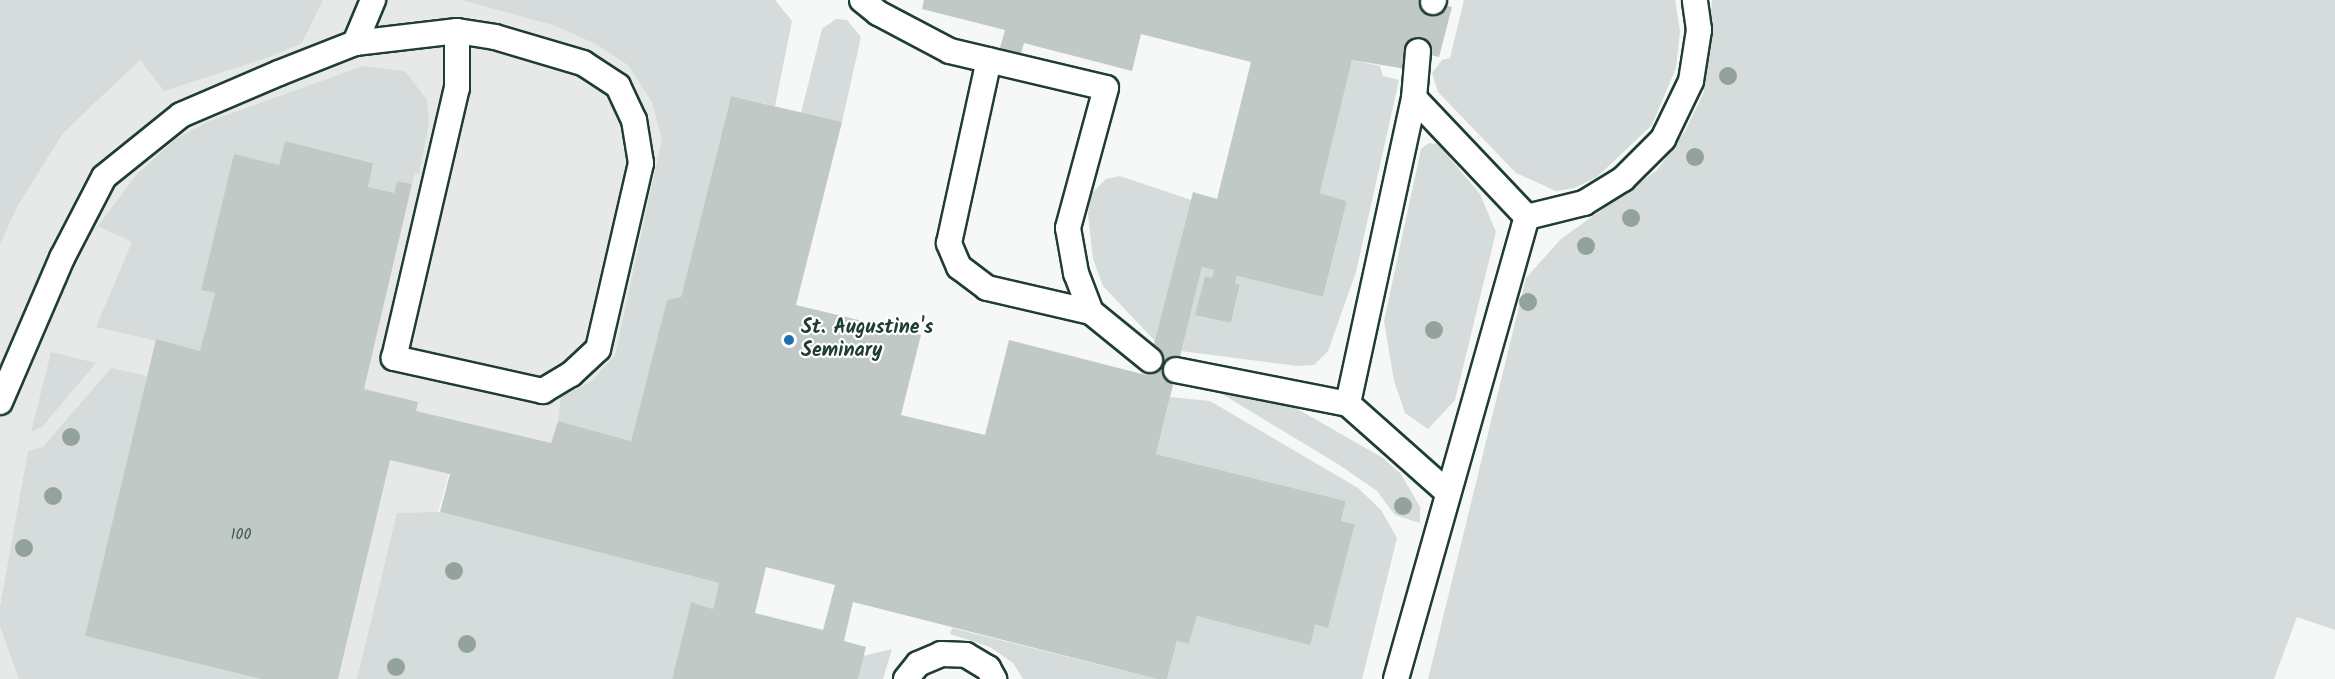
<!DOCTYPE html>
<html>
<head>
<meta charset="utf-8">
<style>
	body { margin:0 }
	#map { position:relative; width:2335px; height:679px; overflow:hidden; background:#f6f7f7; font-family:Kalam,sans-serif }
	div>[style] { position:absolute }
	[style*='--x'] { left:calc(var(--x)*1px); top:calc(var(--y)*1px); width:calc(var(--w)*1px); rotate:calc(var(--a)*1deg) }
	.built>* { inset:0; background:#e6e9e8 }
	.green>* { inset:0; background:#d6dcdb }
	.building>* { inset:0; background:#c0c9c6 }
	.roads { filter:drop-shadow(2px 0 #1f3d34) drop-shadow(-2px 0 #1f3d34) drop-shadow(0 2px #1f3d34) drop-shadow(0 -2px #1f3d34) }
	.service>* { height:24px; margin:-12px; padding:0 12px; transform-origin:12px; border-radius:12px; background:#fff }
	.trees>* { width:18px; height:18px; margin:-9px; border-radius:50%; background:#94a29e }
	.dots>* { width:16px; height:16px; translate:-50% -50%; box-sizing:border-box; border:3px solid #fff; border-radius:50% }
	span { translate:-50% -50%; white-space:nowrap; text-align:center; line-height:1.15; -webkit-text-stroke:4.5px #fff; paint-order:stroke }
	.number-label { font-size:16px; color:#476058 }
	.number-label span { -webkit-text-stroke-width:0 }
	.poi-label { font-size:20px; color:#1f3d34; font-weight:700 }
	.left { translate:0 -50%; text-align:left }
</style>
</head>
<body>
<div id="map">
	<div class="built">
		<div style="clip-path:polygon(40px 0,633px 0,729px 30px,631px 441px,558px 421px,551px 443px,463px 422px,392px 679px,0 679px,0 111px)"></div>
	</div>
	<div class="green">
		<div style="clip-path:polygon(0 0,323px 0,302px 43px,272px 56px,164px 91px,140px 60px,63px 133px,18px 205px,0 244px)"></div>
		<div style="clip-path:polygon(461px 0,775px 0,792px 21px,775px 106px,731px 96px,681px 297px,667px 301px,631px 441px,558px 421px,561px 397px,592px 381px,615px 355px,662px 139px,652px 102px,628px 65px,594px 43px,553px 25px)"></div>
		<div style="clip-path:polygon(1464px 0,1675px 0,1680px 31px,1676px 68px,1652px 125px,1597px 177px,1574px 188px,1556px 191px,1516px 173px,1438px 92px,1432px 73px,1442px 60px,1450px 58px)"></div>
		<div style="clip-path:polygon(1712px 0,2335px 0,2335px 630px,2297px 617px,2274px 679px,1428px 679px,1526px 278px,1561px 239px,1657px 170px,1685px 131px,1704px 92px)"></div>
		<div style="clip-path:polygon(836px 19px,847px 20px,861px 37px,842px 122px,801px 113px,822px 29px)"></div>
		<div style="clip-path:polygon(1352px 60px,1380px 66px,1383px 76px,1399px 80px,1356px 272px,1328px 351px,1314px 365px,1298px 366px,1181px 351px,1202px 267px,1214px 270px,1212px 278px,1205px 276px,1196px 315px,1231px 323px,1240px 286px,1235px 283px,1237px 276px,1323px 297px,1347px 201px,1320px 193px)"></div>
		<div style="clip-path:polygon(363px 66px,405px 71px,427px 100px,429px 123px,419px 174px,415px 173px,412px 184px,397px 181px,394px 193px,368px 187px,372px 162px,285px 141px,279px 165px,234px 155px,201px 290px,215px 293px,200px 351px,96px 327px,132px 242px,98px 226px,136px 175px,177px 138px,207px 122px)"></div>
		<div style="clip-path:polygon(1429px 143px,1438px 144px,1480px 194px,1496px 232px,1455px 400px,1428px 429px,1405px 413px,1394px 381px,1384px 321px,1421px 149px)"></div>
		<div style="clip-path:polygon(1120px 176px,1191px 200px,1155px 341px,1103px 286px,1093px 259px,1088px 214px,1091px 194px,1106px 179px)"></div>
		<div style="clip-path:polygon(51px 352px,96px 363px,42px 427px,31px 432px)"></div>
		<div style="clip-path:polygon(111px 368px,147px 376px,85px 636px,261px 679px,19px 679px,0 626px,0 607px,28px 451px,43px 447px)"></div>
		<div style="clip-path:polygon(1199px 380px,1292px 406px,1383px 458px,1401px 474px,1420px 507px,1420px 523px,1395px 515px,1377px 491px,1341px 466px)"></div>
		<div style="clip-path:polygon(1170px 397px,1210px 401px,1358px 488px,1381px 510px,1397px 538px,1362px 679px,1167px 679px,1177px 641px,1189px 644px,1197px 616px,1328px 627px,1355px 524px,1341px 521px,1346px 501px,1156px 454px)"></div>
		<div style="clip-path:polygon(440px 512px,719px 583px,713px 609px,691px 602px,672px 679px,357px 679px,397px 513px)"></div>
		<div style="clip-path:polygon(952px 628px,1157px 679px,1023px 679px,1013px 663px,990px 647px,950px 634px)"></div>
		<div style="clip-path:polygon(892px 649px,883px 679px,858px 679px,863px 656px)"></div>
	</div>
	<div class="building">
		<div style="clip-path:polygon(evenodd,924px 0,1427px 0,1452px 7px,1439px 57px,1411px 50px,1406px 69px,1352px 60px,1320px 193px,1347px 201px,1323px 297px,1237px 276px,1235px 283px,1240px 285px,1231px 323px,1195px 315px,1205px 276px,1212px 278px,1214px 270px,1202px 267px,1156px 454px,1346px 501px,1341px 521px,1355px 524px,1328px 628px,1315px 625px,1310px 645px,1197px 616px,1189px 644px,1177px 641px,1167px 679px,1157px 679px,853px 602px,844px 641px,866px 647px,858px 679px,672px 679px,691px 602px,713px 609px,719px 583px,440px 512px,450px 474px,390px 460px,338px 679px,261px 679px,85px 636px,156px 339px,200px 351px,215px 293px,201px 290px,234px 154px,279px 165px,285px 141px,373px 163px,368px 187px,394px 193px,397px 181px,412px 184px,364px 389px,418px 402px,416px 411px,551px 443px,558px 421px,631px 441px,667px 300px,681px 297px,731px 96px,842px 122px,796px 305px,921px 335px,901px 415px,985px 435px,1009px 340px,1146px 375px,1193px 192px,1217px 199px,1251px 62px,1141px 34px,1132px 71px,1024px 43px,1021px 54px,1000px 48px,1005px 30px,922px 9px,924px 0,766px 567px,835px 585px,823px 630px,755px 613px,766px 567px)"></div>
	</div>
	<div class="roads">
		<div class="service">
			<div style="--x:862;--y:0;--w:21;--a:39"></div>
			<div style="--x:878;--y:13;--w:81;--a:27.8"></div>
			<div style="--x:950;--y:51;--w:160;--a:13.3"></div>
			<div style="--x:1106;--y:88;--w:145;--a:105.2"></div>
			<div style="--x:1068;--y:228;--w:46;--a:79.9"></div>
			<div style="--x:1076;--y:273;--w:42;--a:69"></div>
			<div style="--x:1091;--y:312;--w:107;--a:-167"></div>
			<div style="--x:987;--y:288;--w:35;--a:-143"></div>
			<div style="--x:959;--y:267;--w:26;--a:-113"></div>
			<div style="--x:949;--y:243;--w:187;--a:-77.7"></div>
			<div style="--x:1433;--y:2;--w:2;--a:-63"></div>
			<div style="--x:355;--y:43;--w:47;--a:-67.3"></div>
			<div style="--x:1414;--y:98;--w:313;--a:102.2"></div>
			<div style="--x:1348;--y:404;--w:132;--a:41.6"></div>
			<div style="--x:1527;--y:217;--w:59;--a:-13.8"></div>
			<div style="--x:1584;--y:203;--w:46;--a:-31.6"></div>
			<div style="--x:1623;--y:179;--w:57;--a:-45"></div>
			<div style="--x:1663;--y:139;--w:64;--a:-64.2"></div>
			<div style="--x:1691;--y:81;--w:52;--a:-81.1"></div>
			<div style="--x:1699;--y:30;--w:30;--a:-98"></div>
			<div style="--x:1091;--y:312;--w:76;--a:39.1"></div>
			<div style="--x:1176;--y:370;--w:175;--a:11.2"></div>
			<div style="--x:0;--y:402;--w:157;--a:-66.7"></div>
			<div style="--x:62;--y:258;--w:91;--a:-62.6"></div>
			<div style="--x:104;--y:177;--w:99;--a:-38.8"></div>
			<div style="--x:181;--y:115;--w:107;--a:-23.2"></div>
			<div style="--x:279;--y:73;--w:82;--a:-21.5"></div>
			<div style="--x:355;--y:43;--w:103;--a:-6.7"></div>
			<div style="--x:457;--y:31;--w:38;--a:9"></div>
			<div style="--x:495;--y:37;--w:92;--a:16.5"></div>
			<div style="--x:583;--y:63;--w:42;--a:33.3"></div>
			<div style="--x:618;--y:86;--w:38;--a:65"></div>
			<div style="--x:634;--y:120;--w:44;--a:80.8"></div>
			<div style="--x:641;--y:163;--w:191;--a:103"></div>
			<div style="--x:598;--y:349;--w:37;--a:137"></div>
			<div style="--x:571;--y:374;--w:33;--a:149"></div>
			<div style="--x:543;--y:391;--w:153;--a:-167.5"></div>
			<div style="--x:394;--y:358;--w:277;--a:-76.9"></div>
			<div style="--x:457;--y:88;--w:57;--a:-90"></div>
			<div style="--x:906;--y:679;--w:19;--a:-51"></div>
			<div style="--x:918;--y:664;--w:25;--a:-23"></div>
			<div style="--x:941;--y:654;--w:25;--a:2"></div>
			<div style="--x:966;--y:655;--w:26;--a:31"></div>
			<div style="--x:988;--y:668;--w:13;--a:61"></div>
			<div style="--x:1396;--y:679;--w:480;--a:-74.2"></div>
			<div style="--x:1527;--y:217;--w:164;--a:-133.5"></div>
			<div style="--x:1414;--y:98;--w:47;--a:-85.1"></div>
		</div>
	</div>
	<div class="trees">
		<div style="left:1728px;top:76px"></div>
		<div style="left:1695px;top:157px"></div>
		<div style="left:1631px;top:218px"></div>
		<div style="left:1586px;top:246px"></div>
		<div style="left:1528px;top:302px"></div>
		<div style="left:1434px;top:330px"></div>
		<div style="left:71px;top:437px"></div>
		<div style="left:53px;top:496px"></div>
		<div style="left:1403px;top:506px"></div>
		<div style="left:24px;top:548px"></div>
		<div style="left:454px;top:571px"></div>
		<div style="left:467px;top:644px"></div>
		<div style="left:396px;top:667px"></div>
	</div>
	<div class="dots">
		<div style="left:789px;top:340px;background:#1f6fb2"></div>
	</div>
	<div class="number-label">
		<span style="left:241px;top:535px">100</span>
	</div>
	<div class="poi-label">
		<span class="left" style="left:801px;top:340px">St. Augustine's<br>Seminary</span>
	</div>
</div>
</body>
</html>
